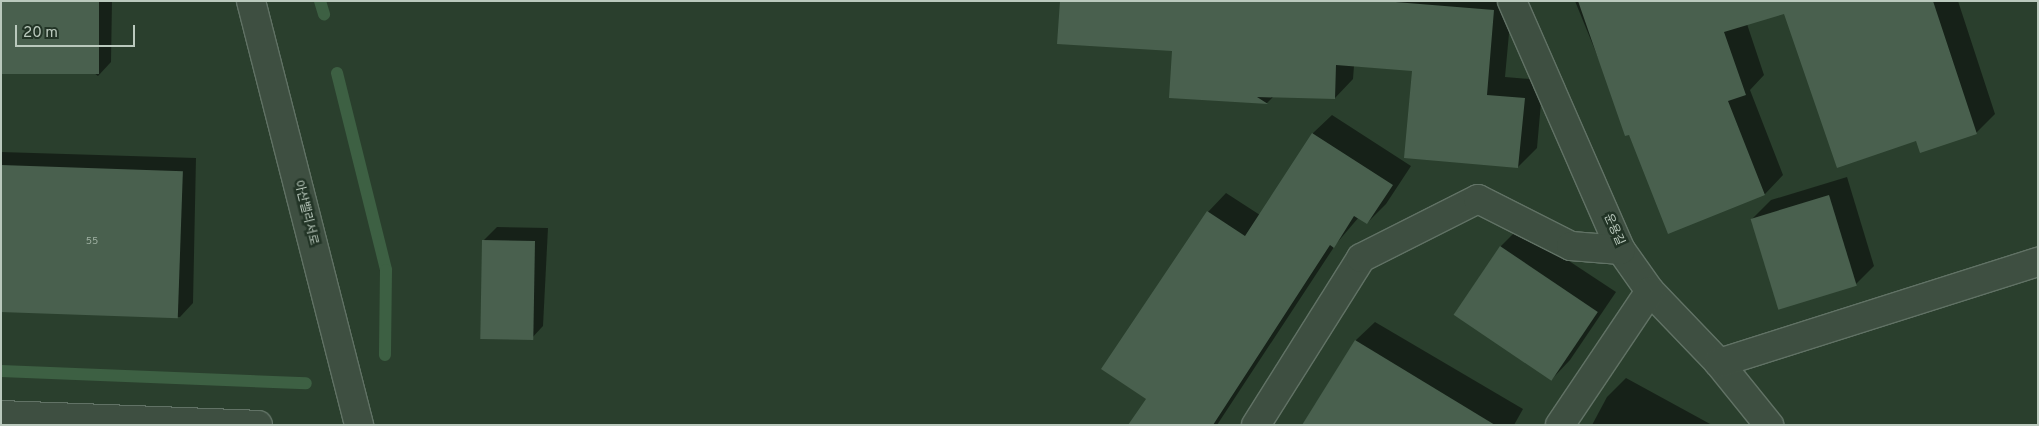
<!DOCTYPE html>
<html>
<head>
<meta charset="utf-8">
<style>
	body { margin:0 }
	#map { position:relative; width:2039px; height:426px; overflow:hidden; background:#2a3f2d; font-family:Overpass,"Noto Sans KR",sans-serif }
	div>[style] { position:absolute }
	[style*='--x'] { left:calc(var(--x)*1px); top:calc(var(--y)*1px); width:calc(var(--w)*1px); rotate:calc(var(--a)*1deg) }
	.shadow>* { inset:0; background:#0007 }
	.stream>* { height:12px; margin:-6px; padding:0 6px; transform-origin:6px; border-radius:6px; background:#3d6043 }
	.building>* { inset:0; background:#49604e; transform-origin:0 0 }
	.roads { filter:drop-shadow(1px 0 #617265) drop-shadow(-1px 0 #617265) drop-shadow(0 1px #617265) drop-shadow(0 -1px #617265) }
	.street>* { height:28px; margin:-14px; padding:0 14px; transform-origin:14px; border-radius:14px; background:#3e4f41 }
	span { translate:-50% -50%; white-space:nowrap; text-align:center; line-height:1.15; -webkit-text-stroke:5px #223426; paint-order:stroke }
	.number-label { font-size:10px; color:#9eafa1 }
	.number-label span { -webkit-text-stroke-width:0 }
	.street-label { font-size:12px; color:#bac9bd }
	.frame { position:absolute; inset:0; border:2px solid #bac9bd; pointer-events:none }
	.scale { position:absolute; left:15px; top:25px; width:120px; height:22px; box-sizing:border-box; border:2px solid #bac9bd; border-top:0; padding-left:6px; font-size:15px; line-height:18px; white-space:nowrap; color:#bac9bd; -webkit-text-stroke:4px #223426; paint-order:stroke }
</style>
</head>
<body>
<div id="map">
	<div class="shadow">
		<div style="clip-path:polygon(1px 1px,112px 1px,111px 62px,98px 76px)"></div>
		<div style="clip-path:polygon(1062px 1px,1512px 1px,1505px 77px,1543px 80px,1537px 148px,1518px 167px,1414px 70px,1354px 66px,1353px 79px,1335px 98px,1274px 96px,1267px 103px,1170px 97px,1173px 50px)"></div>
		<div style="clip-path:polygon(1575px 1px,1958px 1px,1995px 114px,1976px 133px,1917px 140px,1785px 12px,1747px 24px,1764px 75px,1750px 90px,1783px 175px,1765px 194px,1669px 232px)"></div>
		<div style="clip-path:polygon(1332px 115px,1411px 166px,1386px 204px,1367px 223px,1359px 217px,1336px 244px,1217px 425px,1130px 425px,1148px 399px,1208px 212px,1226px 193px,1260px 215px,1313px 133px)"></div>
		<div style="clip-path:polygon(1px 152px,196px 158px,193px 303px,180px 317px,1px 311px)"></div>
		<div style="clip-path:polygon(1847px 177px,1874px 266px,1855px 285px,1752px 219px,1771px 200px)"></div>
		<div style="clip-path:polygon(497px 227px,548px 228px,543px 326px,530px 340px,484px 240px)"></div>
		<div style="clip-path:polygon(1519px 228px,1616px 292px,1570px 360px,1552px 379px,1500px 247px)"></div>
		<div style="clip-path:polygon(1375px 322px,1523px 409px,1514px 425px,1303px 425px,1356px 340px)"></div>
		<div style="clip-path:polygon(1626px 378px,1712px 425px,1592px 425px,1607px 397px)"></div>
	</div>
	<div class="stream">
		<div style="--x:320;--y:1;--w:14;--a:73"></div>
		<div style="--x:337;--y:73;--w:203;--a:76"></div>
		<div style="--x:386;--y:270;--w:85;--a:90.7"></div>
		<div style="--x:1;--y:371;--w:305;--a:2.3"></div>
	</div>
	<div class="building">
		<div style="left:1px;top:1px;width:98px;height:73px"></div>
		<div style="clip-path:polygon(1060px 1px,1383px 1px,1494px 10px,1487px 95px,1525px 98px,1518px 168px,1404px 158px,1412px 71px,1336px 65px,1335px 99px,1257px 97px,1268px 104px,1169px 98px,1172px 51px,1057px 44px)"></div>
		<div style="clip-path:polygon(1578px 1px,1933px 1px,1977px 134px,1920px 153px,1916px 141px,1837px 168px,1784px 14px,1724px 32px,1746px 95px,1728px 101px,1765px 195px,1668px 234px,1629px 135px,1625px 136px)"></div>
		<div style="clip-path:polygon(1312px 133px,1393px 185px,1367px 224px,1354px 216px,1334px 248px,1330px 245px,1213px 425px,1128px 425px,1146px 399px,1101px 369px,1207px 211px,1245px 236px)"></div>
		<div style="left:1px;top:165px;width:182px;height:147px;rotate:2deg"></div>
		<div style="left:1829px;top:195px;width:95px;height:82px;rotate:73deg"></div>
		<div style="left:482px;top:240px;width:53px;height:99px;rotate:1deg"></div>
		<div style="left:1500px;top:246px;width:118px;height:83px;rotate:34deg"></div>
		<div style="clip-path:polygon(1355px 340px,1495px 425px,1302px 425px)"></div>
	</div>
	<div class="roads">
		<div class="street">
			<div style="--x:251;--y:1;--w:438;--a:75.7"></div>
			<div style="--x:1512;--y:1;--w:272;--a:66.4"></div>
			<div style="--x:1621;--y:250;--w:50;--a:54.7"></div>
			<div style="--x:1650;--y:291;--w:100;--a:46.2"></div>
			<div style="--x:1719;--y:363;--w:80;--a:51.1"></div>
			<div style="--x:1719;--y:363;--w:335;--a:-17.6"></div>
			<div style="--x:1;--y:415;--w:257;--a:2.2"></div>
			<div style="--x:1256;--y:425;--w:197;--a:-57.8"></div>
			<div style="--x:1361;--y:258;--w:131;--a:-26.8"></div>
			<div style="--x:1478;--y:199;--w:104;--a:26.8"></div>
			<div style="--x:1571;--y:246;--w:50;--a:4.6"></div>
			<div style="--x:1560;--y:425;--w:161;--a:-56.1"></div>
		</div>
	</div>
	<div class="number-label">
		<span style="left:92px;top:242px">55</span>
	</div>
	<div class="street-label">
		<span style="left:305px;top:213px;rotate:76deg">아산밸리서로</span>
		<span style="left:1613px;top:230px;rotate:66deg">운용길</span>
	</div>
	<div class="frame"></div>
	<div class="scale">20 m</div>
</div>
</body>
</html>
